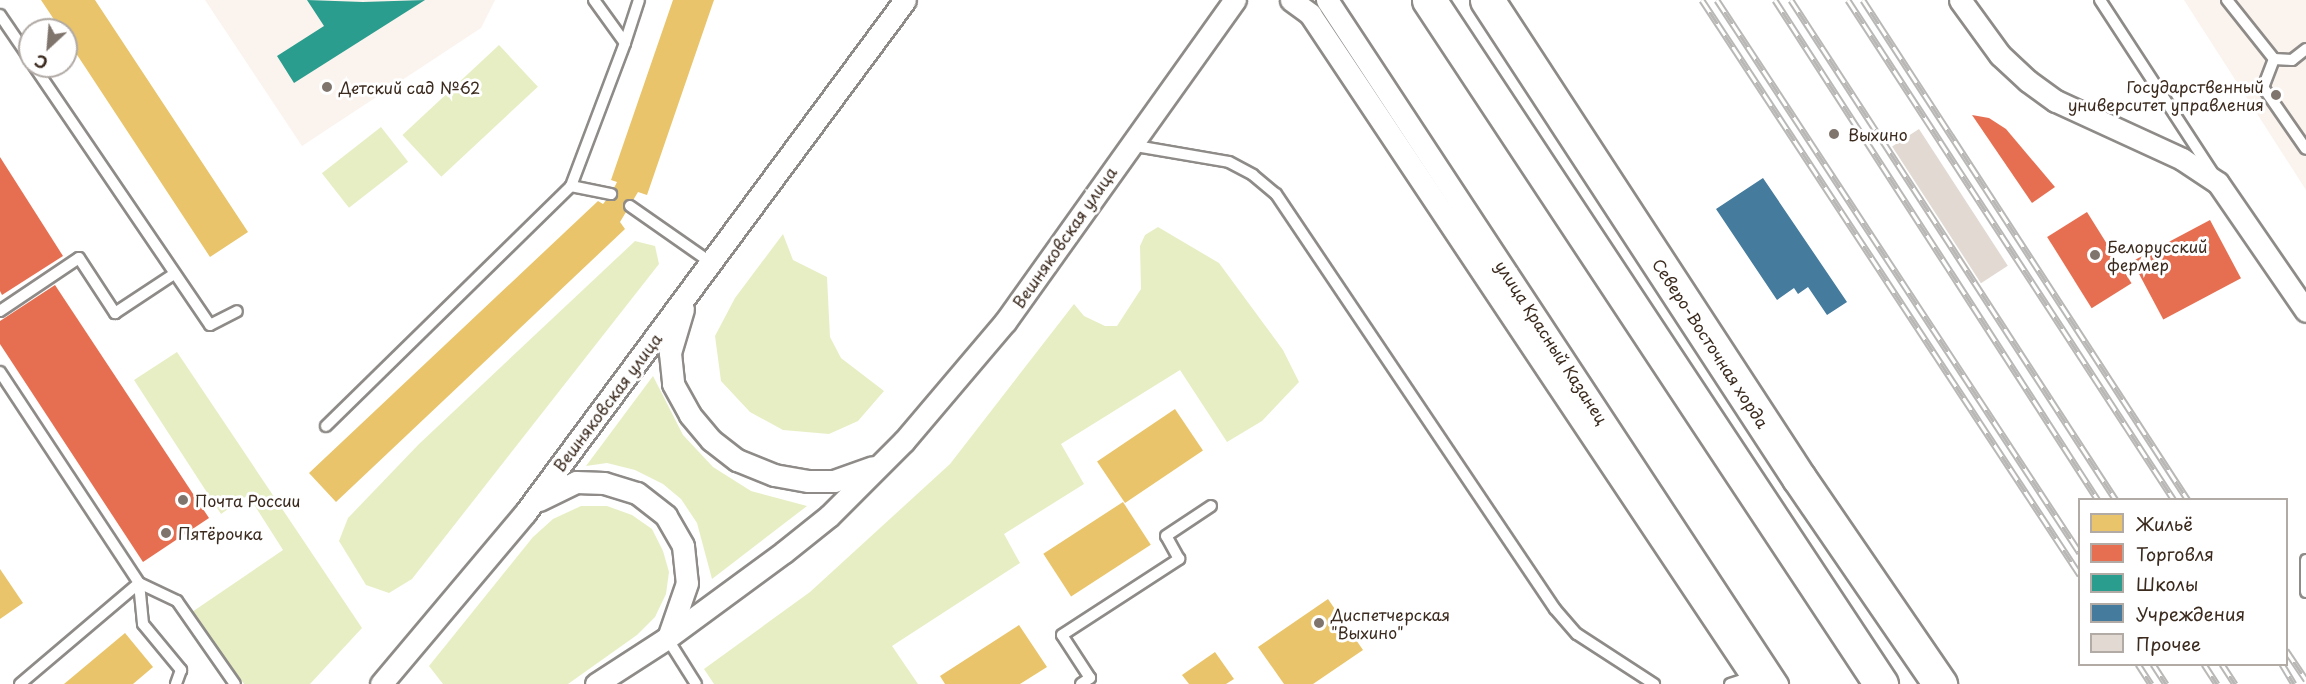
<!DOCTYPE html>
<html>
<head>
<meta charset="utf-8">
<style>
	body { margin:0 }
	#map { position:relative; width:2306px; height:684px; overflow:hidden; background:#fff; font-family:"Playpen Sans",sans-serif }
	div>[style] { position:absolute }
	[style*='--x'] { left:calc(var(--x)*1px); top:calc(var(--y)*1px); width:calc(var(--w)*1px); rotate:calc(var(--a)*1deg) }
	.built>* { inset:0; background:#fbf3ed }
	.green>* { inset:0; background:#e8eec4; transform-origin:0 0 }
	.homes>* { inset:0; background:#e9c46a; transform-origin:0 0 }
	.shops>* { inset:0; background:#e76f51; transform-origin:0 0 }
	.schools>* { inset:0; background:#2a9d8f }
	.public>* { inset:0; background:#457b9d }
	.building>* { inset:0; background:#e1d9d2; transform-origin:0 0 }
	.roads { filter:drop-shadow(2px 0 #8e8b88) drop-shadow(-2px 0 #8e8b88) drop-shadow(0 2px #8e8b88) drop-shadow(0 -2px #8e8b88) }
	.lane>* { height:10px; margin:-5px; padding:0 5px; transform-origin:5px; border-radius:5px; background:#fff }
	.street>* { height:21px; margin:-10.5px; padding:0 10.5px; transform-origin:10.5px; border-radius:10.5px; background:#fff }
	.primary>* { height:33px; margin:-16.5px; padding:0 16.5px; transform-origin:16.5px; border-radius:16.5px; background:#fff }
	.rail>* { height:7px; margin-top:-3.5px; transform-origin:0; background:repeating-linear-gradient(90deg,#fff 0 14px,#b9b8b6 0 28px); box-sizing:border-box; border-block:2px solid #b9b8b6 }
	.dots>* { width:16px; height:16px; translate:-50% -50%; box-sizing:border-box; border:3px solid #fff; border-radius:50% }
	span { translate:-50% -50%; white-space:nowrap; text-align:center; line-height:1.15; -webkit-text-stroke:6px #fff; paint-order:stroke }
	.poi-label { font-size:16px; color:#3b2a1e }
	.right { translate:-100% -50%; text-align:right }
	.left { translate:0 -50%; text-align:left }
	.street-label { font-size:16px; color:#3b2a1e }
	.legend { position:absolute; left:2078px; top:498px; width:210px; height:168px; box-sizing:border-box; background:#fff; border:2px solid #b1aaa5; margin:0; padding:8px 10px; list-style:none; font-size:18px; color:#3b2a1e }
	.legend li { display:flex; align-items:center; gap:12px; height:30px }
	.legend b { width:30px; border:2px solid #b1aaa5 }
	.north { position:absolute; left:18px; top:18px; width:60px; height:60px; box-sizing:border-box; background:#fff; border:2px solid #b1aaa5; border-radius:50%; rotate:206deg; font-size:16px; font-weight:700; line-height:24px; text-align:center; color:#3b2a1e }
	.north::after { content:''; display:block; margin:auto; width:21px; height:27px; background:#80756d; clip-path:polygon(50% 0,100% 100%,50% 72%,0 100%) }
</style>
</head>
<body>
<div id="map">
	<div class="built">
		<div style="clip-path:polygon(205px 0,495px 0,481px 28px,302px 146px)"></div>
		<div style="clip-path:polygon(2184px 0,2306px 0,2306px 190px)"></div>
	</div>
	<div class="green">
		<div style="left:499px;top:45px;width:57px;height:132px;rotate:47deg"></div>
		<div style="left:381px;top:127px;width:44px;height:75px;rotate:52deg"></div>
		<div style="clip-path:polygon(1158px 227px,1219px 263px,1283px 350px,1299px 382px,1262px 421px,1227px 442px,1180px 370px,1061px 444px,1084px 484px,1004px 534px,1020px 563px,892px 646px,918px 684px,714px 684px,704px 669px,810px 592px,950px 464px,1074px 304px,1084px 316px,1105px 326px,1117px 326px,1141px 289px,1140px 246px,1145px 235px)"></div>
		<div style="clip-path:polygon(783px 234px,793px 260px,827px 277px,830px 337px,841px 358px,884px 391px,858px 421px,829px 434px,783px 430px,750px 412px,721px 381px,715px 336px,735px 298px)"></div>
		<div style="clip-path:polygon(635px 241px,655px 246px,659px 264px,412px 579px,389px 593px,366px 585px,339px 541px,348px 518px,419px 444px)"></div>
		<div style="clip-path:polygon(177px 352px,362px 628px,310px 684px,244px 684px,192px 612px,283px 550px,248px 495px,221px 514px,134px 380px)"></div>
		<div style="clip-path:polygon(653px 376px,683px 435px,713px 467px,751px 491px,807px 506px,712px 579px,697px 523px,681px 499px,663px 484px,635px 470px,607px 463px,586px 466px)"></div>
		<div style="clip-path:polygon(581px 506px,607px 506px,632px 515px,652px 529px,663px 551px,669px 572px,666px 594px,655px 617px,637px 635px,568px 684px,443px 684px,429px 666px,533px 537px,553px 519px)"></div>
	</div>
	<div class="homes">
		<div style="clip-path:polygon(41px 0,95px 0,248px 232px,210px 257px,66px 38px,66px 30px,61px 30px)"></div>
		<div style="clip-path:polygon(673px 0,714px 0,647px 195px,638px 192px,620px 222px,625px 229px,336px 502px,309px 473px,598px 201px,603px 204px,611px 194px,617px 182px,611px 180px)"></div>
		<div style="left:1175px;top:409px;width:50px;height:94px;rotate:56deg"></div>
		<div style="left:1123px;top:502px;width:51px;height:95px;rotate:57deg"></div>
		<div style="clip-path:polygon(0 569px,23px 603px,0 619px)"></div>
		<div style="clip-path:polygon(1328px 599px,1363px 650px,1313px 684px,1284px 684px,1258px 647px)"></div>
		<div style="clip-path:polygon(1019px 625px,1047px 667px,1020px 684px,945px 684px,940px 676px)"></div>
		<div style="clip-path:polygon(125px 633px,153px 667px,133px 684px,64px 684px)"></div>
		<div style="clip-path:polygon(1215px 652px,1234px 679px,1226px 684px,1189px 684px,1182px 675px)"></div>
	</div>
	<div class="shops">
		<div style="clip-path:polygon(1972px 115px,1989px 118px,2006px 129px,2055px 187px,2032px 203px)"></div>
		<div style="clip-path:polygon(0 157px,63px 256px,2px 295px,0 291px)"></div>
		<div style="left:2087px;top:212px;width:84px;height:47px;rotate:58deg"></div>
		<div style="left:2210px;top:220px;width:66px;height:88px;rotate:62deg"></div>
		<div style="clip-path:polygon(55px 285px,209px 518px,143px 562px,0 344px,0 321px)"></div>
	</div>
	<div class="schools">
		<div style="clip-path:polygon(307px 0,363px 2px,425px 0,294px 83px,277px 56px,324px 26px)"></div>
	</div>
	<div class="public">
		<div style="clip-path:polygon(1763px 178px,1847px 302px,1827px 315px,1808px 287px,1798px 294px,1794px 288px,1777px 300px,1716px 209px)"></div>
	</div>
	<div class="building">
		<div style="left:1919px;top:129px;width:163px;height:32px;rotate:57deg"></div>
	</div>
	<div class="roads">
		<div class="lane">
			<div style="--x:2100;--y:0;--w:205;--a:56.9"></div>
			<div style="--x:2227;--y:0;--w:75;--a:51.5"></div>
			<div style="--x:2274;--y:59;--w:18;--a:3"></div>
			<div style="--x:2292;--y:60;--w:18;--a:-38"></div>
			<div style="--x:0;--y:15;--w:53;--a:55.7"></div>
			<div style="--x:625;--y:43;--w:45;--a:-72"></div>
			<div style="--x:2274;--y:59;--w:30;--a:111"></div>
			<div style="--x:2263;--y:87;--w:75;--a:55.3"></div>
			<div style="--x:34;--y:66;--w:313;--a:55.8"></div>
			<div style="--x:210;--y:325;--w:30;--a:-27"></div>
			<div style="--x:1130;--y:145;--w:100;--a:9.7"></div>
			<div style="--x:1229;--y:162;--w:27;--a:28"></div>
			<div style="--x:1253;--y:175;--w:30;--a:40"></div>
			<div style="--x:1276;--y:194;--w:500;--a:56.09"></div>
			<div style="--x:1555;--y:609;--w:33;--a:49"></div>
			<div style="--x:1577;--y:634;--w:92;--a:33"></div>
			<div style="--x:571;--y:186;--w:41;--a:11.3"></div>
			<div style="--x:630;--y:206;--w:98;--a:35"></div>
			<div style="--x:0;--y:311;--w:95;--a:-33.9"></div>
			<div style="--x:79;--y:258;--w:66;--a:56.8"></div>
			<div style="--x:115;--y:313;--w:71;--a:-33.5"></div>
			<div style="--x:0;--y:372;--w:253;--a:56.6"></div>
			<div style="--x:139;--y:583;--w:42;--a:25.3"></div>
			<div style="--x:177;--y:601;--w:101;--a:55.1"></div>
			<div style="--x:326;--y:426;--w:343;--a:-44.4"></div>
			<div style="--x:571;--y:186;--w:153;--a:-69.3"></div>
			<div style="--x:625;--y:43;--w:53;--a:-125.8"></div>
			<div style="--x:2306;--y:560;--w:32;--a:90"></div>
			<div style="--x:667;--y:638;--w:54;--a:57.8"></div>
			<div style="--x:20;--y:684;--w:156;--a:-40.3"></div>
			<div style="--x:139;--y:583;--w:41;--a:84.4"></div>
			<div style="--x:143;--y:624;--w:60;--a:50.4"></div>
			<div style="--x:181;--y:670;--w:15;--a:110"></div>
			<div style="--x:1081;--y:684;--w:11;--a:-34"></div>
			<div style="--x:1090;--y:678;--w:51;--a:-123.1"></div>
			<div style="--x:1062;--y:635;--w:140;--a:-33"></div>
			<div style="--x:1179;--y:559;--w:26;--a:-119"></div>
			<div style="--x:1166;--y:536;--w:54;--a:-33.7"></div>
			<div style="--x:1730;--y:684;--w:25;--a:-18"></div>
		</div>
		<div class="street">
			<div style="--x:1291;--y:0;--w:24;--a:36"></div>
			<div style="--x:1310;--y:14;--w:805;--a:56.29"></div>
			<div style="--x:1327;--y:0;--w:819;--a:56.66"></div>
			<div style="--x:1960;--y:0;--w:68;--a:54"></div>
			<div style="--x:2000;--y:55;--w:38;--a:43"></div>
			<div style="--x:2028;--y:81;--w:34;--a:36"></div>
			<div style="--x:2056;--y:101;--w:139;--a:24.7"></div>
			<div style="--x:2182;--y:159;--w:43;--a:33.7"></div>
			<div style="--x:2218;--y:183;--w:155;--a:55.5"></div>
			<div style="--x:683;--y:309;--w:46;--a:106.5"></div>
			<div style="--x:670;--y:353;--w:31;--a:84"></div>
			<div style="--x:673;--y:384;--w:35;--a:61"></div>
			<div style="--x:690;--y:415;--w:33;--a:50"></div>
			<div style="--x:711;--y:440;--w:33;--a:38"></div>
			<div style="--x:737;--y:460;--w:40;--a:22"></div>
			<div style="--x:774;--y:475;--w:35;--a:10"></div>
			<div style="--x:808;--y:481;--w:26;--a:0"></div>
			<div style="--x:834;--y:481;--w:41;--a:-19.7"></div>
			<div style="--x:539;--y:500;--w:41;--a:-25.9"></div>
			<div style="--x:576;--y:482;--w:28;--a:2"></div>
			<div style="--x:604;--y:483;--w:34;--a:17"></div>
			<div style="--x:637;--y:493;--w:37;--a:38"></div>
			<div style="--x:666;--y:516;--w:34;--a:60"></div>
			<div style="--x:683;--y:546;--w:37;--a:84"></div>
			<div style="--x:687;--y:583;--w:55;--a:109.1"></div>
			<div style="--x:381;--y:684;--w:224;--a:-49.9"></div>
			<div style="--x:525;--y:513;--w:638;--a:-53.47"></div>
			<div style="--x:596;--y:684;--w:85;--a:-32.9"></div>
			<div style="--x:667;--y:638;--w:145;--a:-36.3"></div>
			<div style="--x:784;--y:552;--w:58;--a:-38.7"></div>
			<div style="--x:829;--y:516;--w:106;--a:-45"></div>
			<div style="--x:904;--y:441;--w:156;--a:-49.7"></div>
			<div style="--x:1005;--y:322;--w:396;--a:-54.5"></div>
		</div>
		<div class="primary">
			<div style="--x:1429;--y:0;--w:820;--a:56.54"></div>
			<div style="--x:1487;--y:0;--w:571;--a:56.87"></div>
			<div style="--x:1799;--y:478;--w:250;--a:55.6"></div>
		</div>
	</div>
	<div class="rail">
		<div style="--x:1702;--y:0;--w:688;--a:56.68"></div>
		<div style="--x:1717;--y:0;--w:661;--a:56.72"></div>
		<div style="--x:1775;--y:0;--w:595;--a:57.14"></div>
		<div style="--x:1791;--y:0;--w:596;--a:56.98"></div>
		<div style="--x:1848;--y:0;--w:597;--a:56.9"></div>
		<div style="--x:1863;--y:0;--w:596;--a:56.98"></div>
		<div style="--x:2286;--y:650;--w:36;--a:56"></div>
		<div style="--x:2138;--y:664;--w:24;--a:57"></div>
		<div style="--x:2153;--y:664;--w:24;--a:57"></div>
		<div style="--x:2204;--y:664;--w:24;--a:57"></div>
		<div style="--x:2222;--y:664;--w:24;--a:57"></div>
		<div style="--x:2282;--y:664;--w:23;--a:59"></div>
	</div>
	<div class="dots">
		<div style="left:327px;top:87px;background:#80756d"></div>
		<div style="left:2276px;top:95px;background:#80756d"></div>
		<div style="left:1834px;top:134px;background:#80756d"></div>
		<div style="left:2095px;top:255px;background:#80756d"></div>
		<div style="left:183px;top:500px;background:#80756d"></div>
		<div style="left:166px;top:533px;background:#80756d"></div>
		<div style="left:1319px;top:623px;background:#80756d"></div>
	</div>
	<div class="poi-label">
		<span class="right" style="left:2264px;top:95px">Государственный<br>университет управления</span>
		<span class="left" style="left:339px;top:87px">Детский сад №62</span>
		<span class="left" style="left:1848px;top:134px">Выхино</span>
		<span class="left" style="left:2107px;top:255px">Белорусский<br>фермер</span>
		<span class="left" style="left:195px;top:500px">Почта России</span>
		<span class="left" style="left:178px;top:533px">Пятёрочка</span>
		<span class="left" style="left:1331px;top:623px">Диспетчерская<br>"Выхино"</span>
	</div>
	<div class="street-label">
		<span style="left:1064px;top:237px;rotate:-55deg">Вешняковская улица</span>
		<span style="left:1552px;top:342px;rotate:57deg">улица Красный Казанец</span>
		<span style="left:1711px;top:343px;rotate:57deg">Северо-Восточная хорда</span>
		<span style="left:607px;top:402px;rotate:-53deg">Вешняковская улица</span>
	</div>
	<ul class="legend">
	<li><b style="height:16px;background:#e9c46a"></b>Жильё</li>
	<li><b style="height:16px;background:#e76f51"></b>Торговля</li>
	<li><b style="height:16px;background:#2a9d8f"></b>Школы</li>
	<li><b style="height:16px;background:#457b9d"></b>Учреждения</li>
	<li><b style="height:16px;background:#e1d9d2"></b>Прочее</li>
	</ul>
	<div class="north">С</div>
</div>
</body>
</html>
